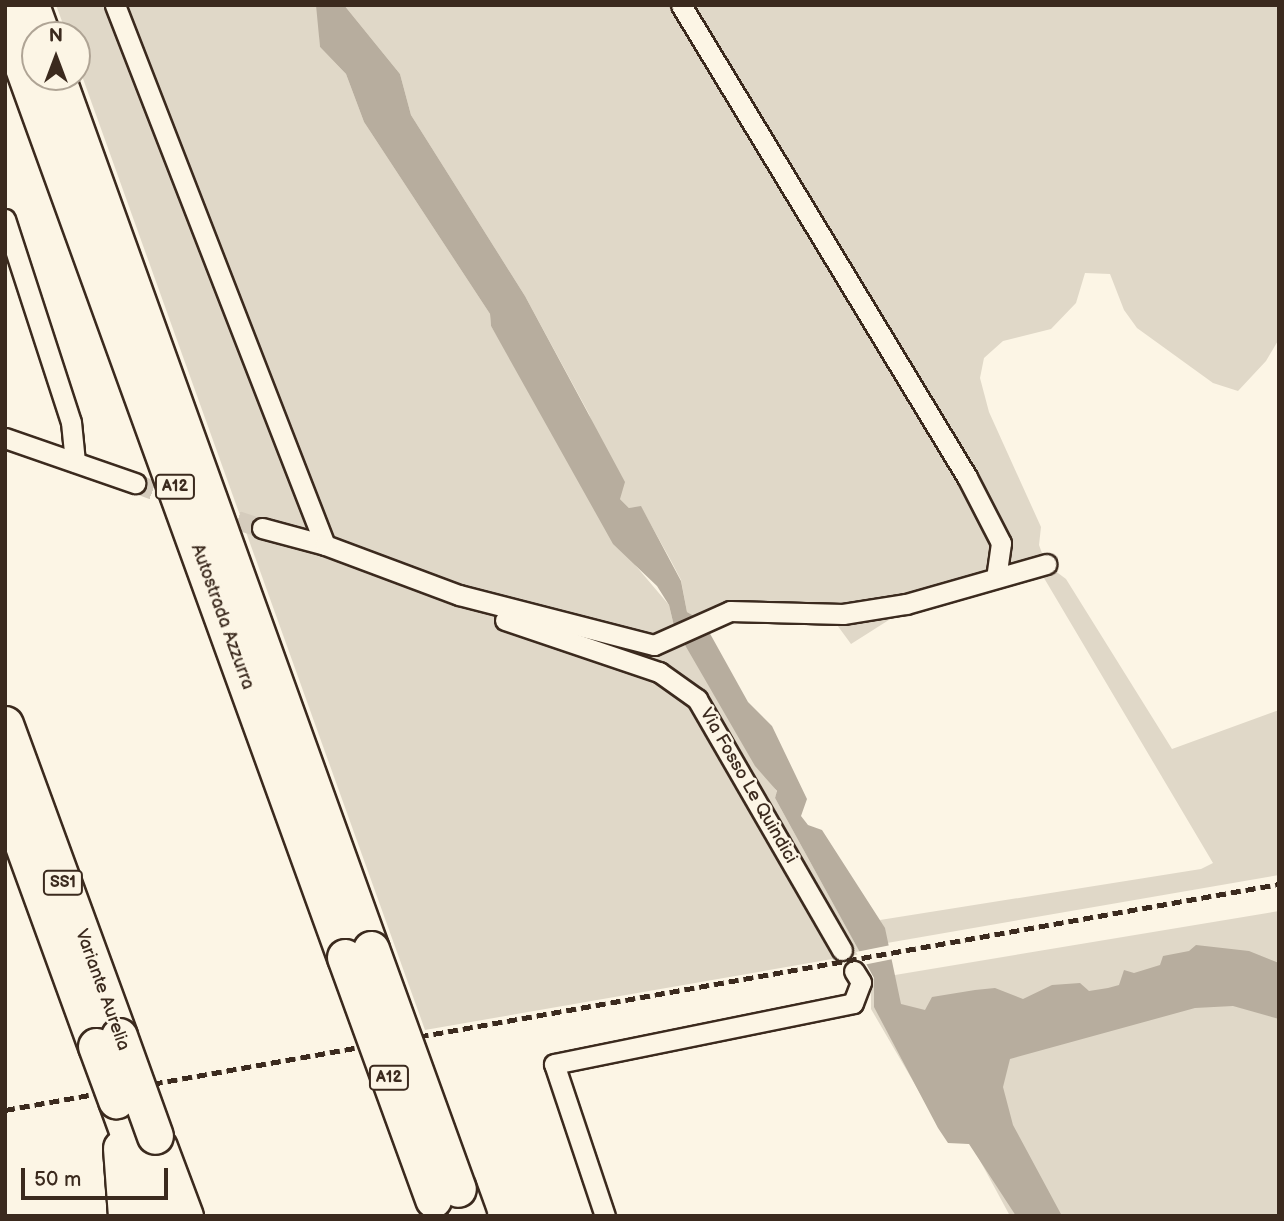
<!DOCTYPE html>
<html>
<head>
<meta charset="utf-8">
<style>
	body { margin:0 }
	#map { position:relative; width:1284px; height:1221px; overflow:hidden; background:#fcf5e5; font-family:"Balsamiq Sans",sans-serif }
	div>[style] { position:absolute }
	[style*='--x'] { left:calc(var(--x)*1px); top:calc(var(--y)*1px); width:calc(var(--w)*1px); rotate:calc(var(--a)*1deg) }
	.green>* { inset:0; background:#e0d8c8 }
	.water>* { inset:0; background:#b7ad9e }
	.pier>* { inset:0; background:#fcf5e5 }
	.street-tunnel>* { height:19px; margin-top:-9.5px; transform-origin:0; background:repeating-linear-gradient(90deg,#d5ccbd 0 19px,transparent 0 29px) }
	.roads { filter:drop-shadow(2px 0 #3b2a1e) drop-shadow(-2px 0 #3b2a1e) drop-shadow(0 2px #3b2a1e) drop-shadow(0 -2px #3b2a1e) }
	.street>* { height:19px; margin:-9.5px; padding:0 9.5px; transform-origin:9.5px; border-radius:9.5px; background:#fcf5e5 }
	.highway>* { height:35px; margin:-17.5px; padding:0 17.5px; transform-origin:17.5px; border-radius:17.5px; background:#fcf5e5 }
	.rail>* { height:5px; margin-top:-2.5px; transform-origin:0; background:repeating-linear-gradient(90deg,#3b2a1e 0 10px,transparent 0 15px) }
	.bridges { filter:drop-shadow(2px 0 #3b2a1e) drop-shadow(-2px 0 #3b2a1e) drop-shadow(0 2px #3b2a1e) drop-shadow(0 -2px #3b2a1e) }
	.highway-bridge>* { height:35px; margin:-17.5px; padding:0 17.5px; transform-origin:17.5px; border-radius:17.5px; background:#fcf5e5 }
	span { translate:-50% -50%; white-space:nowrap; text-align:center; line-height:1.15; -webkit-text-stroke:5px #fcf5e5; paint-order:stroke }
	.shield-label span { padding:2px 5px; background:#fcf5e5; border:2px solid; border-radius:5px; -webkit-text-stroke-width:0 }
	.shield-label { font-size:16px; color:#3b2a1e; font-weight:700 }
	.street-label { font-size:18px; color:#3b2a1e }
	.frame { position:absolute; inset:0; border:7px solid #3b2a1e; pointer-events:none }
	.north { position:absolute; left:21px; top:21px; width:70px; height:70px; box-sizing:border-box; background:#fcf5e5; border:2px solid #afa495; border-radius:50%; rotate:0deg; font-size:19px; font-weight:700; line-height:28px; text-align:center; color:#3b2a1e }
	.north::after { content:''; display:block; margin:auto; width:24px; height:32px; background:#3b2a1e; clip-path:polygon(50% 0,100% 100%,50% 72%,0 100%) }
	.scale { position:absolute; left:21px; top:1168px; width:147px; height:32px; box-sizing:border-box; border:4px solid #3b2a1e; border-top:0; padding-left:9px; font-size:21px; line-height:24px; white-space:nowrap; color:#3b2a1e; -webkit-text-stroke:5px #fcf5e5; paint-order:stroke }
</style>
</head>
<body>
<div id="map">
	<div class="green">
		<div style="clip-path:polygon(56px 5px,318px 7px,320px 47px,346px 74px,364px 122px,490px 314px,491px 326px,636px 566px,669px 605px,674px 626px,777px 792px,775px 798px,861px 954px,425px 1030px,77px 62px,77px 35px,67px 35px)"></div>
		<div style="clip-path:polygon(344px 5px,1279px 5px,1279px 339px,1266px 361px,1238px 391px,1213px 383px,1137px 328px,1124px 310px,1110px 274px,1085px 273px,1076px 303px,1051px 329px,1003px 341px,984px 358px,980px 378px,989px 412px,1041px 527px,1039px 545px,1046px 564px,1066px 579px,1172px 749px,1279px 710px,1279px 875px,887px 943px,880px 920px,1201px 869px,1213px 863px,1044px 578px,892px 618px,851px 644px,829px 614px,703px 621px,687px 612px,681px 580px,670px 559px,641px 507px,629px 508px,620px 499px,589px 414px,525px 296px,411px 115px,400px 74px)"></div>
		<div style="clip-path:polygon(1279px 911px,1279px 1216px,1010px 1216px,971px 1144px,948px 1141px,871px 1009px,871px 979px)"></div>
	</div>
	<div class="water">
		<div style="clip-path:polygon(316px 5px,344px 5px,400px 74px,411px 115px,525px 296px,625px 482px,620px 499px,629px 508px,641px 506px,681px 581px,687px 612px,703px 621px,748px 702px,772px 726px,807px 799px,801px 816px,808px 825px,822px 830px,885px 928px,901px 1004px,925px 1010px,932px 997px,975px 990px,995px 988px,1023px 999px,1052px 985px,1080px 983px,1089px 991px,1108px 988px,1119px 985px,1124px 970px,1134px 973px,1160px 965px,1163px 956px,1189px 951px,1196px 945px,1249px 951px,1279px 963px,1279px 1019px,1233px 1006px,1195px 1008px,1010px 1059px,1003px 1087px,1013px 1125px,1062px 1216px,1016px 1216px,969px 1144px,948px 1143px,938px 1128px,874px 1007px,874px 978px,775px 798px,777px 791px,755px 766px,674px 626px,669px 605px,657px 586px,613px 544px,491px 326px,490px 314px,364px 122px,346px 74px,320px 47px)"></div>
	</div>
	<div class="pier">
		<div style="clip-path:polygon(891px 945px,893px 959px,863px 965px,856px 952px)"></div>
	</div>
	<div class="street-tunnel">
		<div style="--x:135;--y:483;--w:49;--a:20.3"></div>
		<div style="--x:210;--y:511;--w:55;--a:18.1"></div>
	</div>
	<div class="roads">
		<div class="street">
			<div style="--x:115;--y:5;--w:579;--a:68.75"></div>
			<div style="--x:681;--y:5;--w:552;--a:58.79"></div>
			<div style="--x:967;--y:477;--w:74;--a:62.7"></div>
			<div style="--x:1001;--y:543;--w:34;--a:98"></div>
			<div style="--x:5;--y:219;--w:213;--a:72"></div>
			<div style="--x:71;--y:422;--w:40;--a:84.3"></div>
			<div style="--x:5;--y:438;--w:138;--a:19.1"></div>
			<div style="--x:262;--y:528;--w:65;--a:15.1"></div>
			<div style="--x:325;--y:545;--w:143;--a:20.5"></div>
			<div style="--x:459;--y:595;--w:201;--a:14.4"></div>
			<div style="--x:654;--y:645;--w:83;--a:-24.1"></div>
			<div style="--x:730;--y:611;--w:113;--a:1.5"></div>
			<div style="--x:843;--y:614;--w:64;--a:-9"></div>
			<div style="--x:906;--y:604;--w:146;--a:-15.9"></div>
			<div style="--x:505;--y:620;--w:163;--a:18.7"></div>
			<div style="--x:659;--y:672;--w:47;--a:35.4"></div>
			<div style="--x:697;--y:699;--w:290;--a:60"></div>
			<div style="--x:605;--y:1216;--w:160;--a:-108.5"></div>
			<div style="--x:554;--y:1064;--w:305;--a:-11.5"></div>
			<div style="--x:853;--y:1003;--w:22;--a:-69"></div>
			<div style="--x:861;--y:982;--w:13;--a:-122"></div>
		</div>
		<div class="highway">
			<div style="--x:31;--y:5;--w:32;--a:70"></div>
			<div style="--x:5;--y:18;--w:999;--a:70.1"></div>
			<div style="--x:57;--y:77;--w:927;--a:70.2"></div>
			<div style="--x:5;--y:724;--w:332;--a:69.9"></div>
			<div style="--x:5;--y:796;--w:266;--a:70"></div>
			<div style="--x:116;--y:1100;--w:123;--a:70.1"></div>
			<div style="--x:159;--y:1147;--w:74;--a:69.4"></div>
			<div style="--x:121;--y:1148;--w:68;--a:85.8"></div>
			<div style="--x:458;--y:1189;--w:29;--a:70"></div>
		</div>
	</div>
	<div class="rail">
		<div style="--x:5;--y:1110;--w:1294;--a:-10.06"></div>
	</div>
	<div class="bridges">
		<div class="highway-bridge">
			<div style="--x:371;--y:949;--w:255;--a:70.1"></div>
			<div style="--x:345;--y:957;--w:258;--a:70"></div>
			<div style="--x:119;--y:1036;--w:106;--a:70.2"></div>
			<div style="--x:96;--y:1046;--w:58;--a:69.7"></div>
		</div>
	</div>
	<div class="shield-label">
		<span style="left:175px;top:487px">A12</span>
		<span style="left:63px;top:883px">SS1</span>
		<span style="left:389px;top:1078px">A12</span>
	</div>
	<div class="street-label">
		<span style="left:222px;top:617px;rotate:70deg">Autostrada Azzurra</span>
		<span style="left:748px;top:786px;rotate:60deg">Via Fosso Le Quindici</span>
		<span style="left:102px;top:990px;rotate:70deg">Variante Aurelia</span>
	</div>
	<div class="frame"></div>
	<div class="north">N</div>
	<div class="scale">50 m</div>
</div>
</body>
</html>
